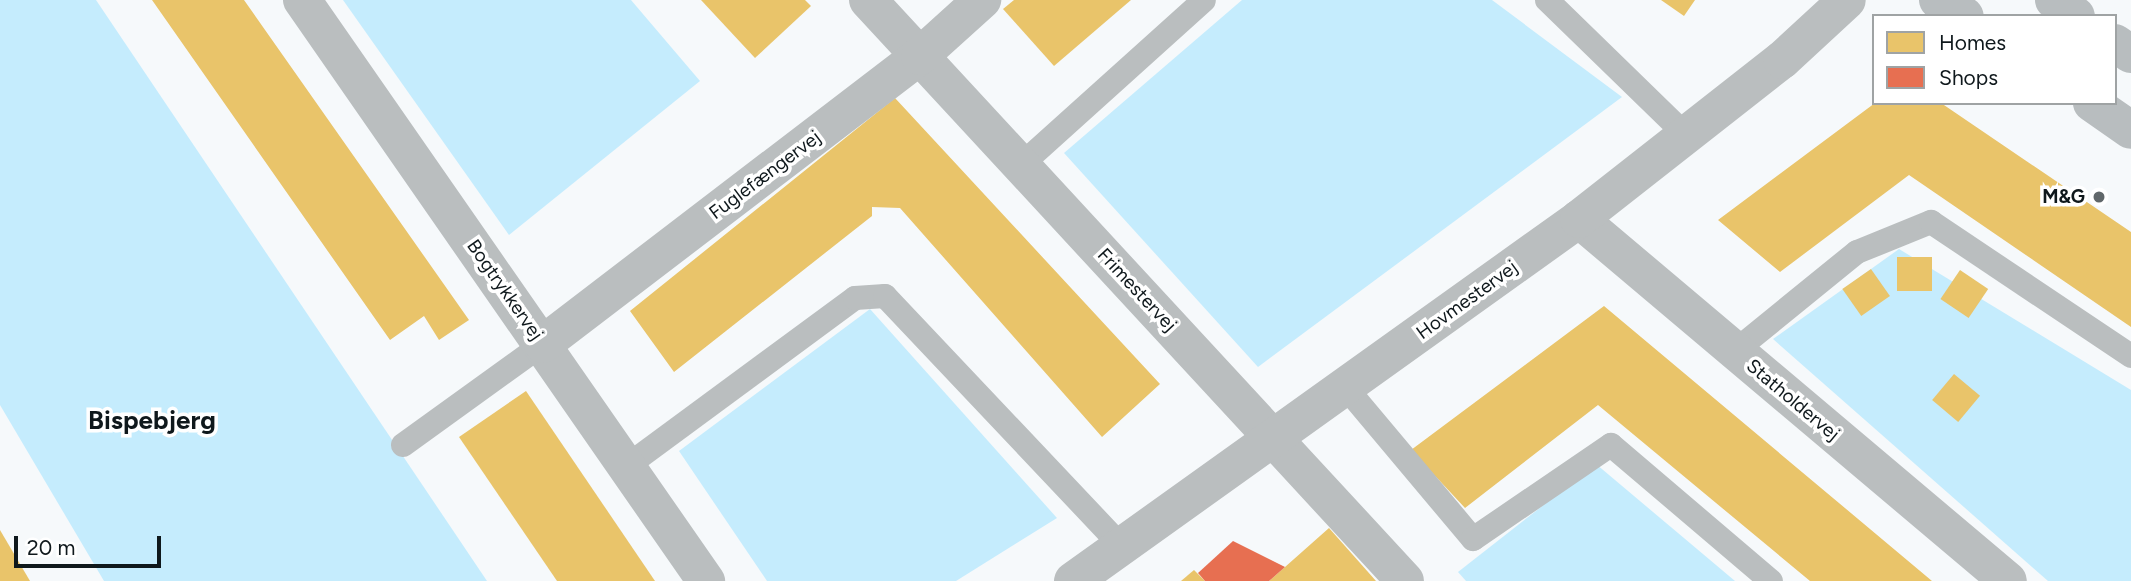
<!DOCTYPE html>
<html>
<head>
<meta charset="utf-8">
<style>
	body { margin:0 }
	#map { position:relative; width:2131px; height:581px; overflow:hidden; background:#f6f9fb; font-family:Figtree,sans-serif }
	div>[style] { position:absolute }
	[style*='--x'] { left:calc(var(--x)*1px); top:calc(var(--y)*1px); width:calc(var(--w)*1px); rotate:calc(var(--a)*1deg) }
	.green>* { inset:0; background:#c5ecfd }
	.homes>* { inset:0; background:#e9c46a; transform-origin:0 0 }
	.shops>* { inset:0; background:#e76f51 }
	.lane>* { height:24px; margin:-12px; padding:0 12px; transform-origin:12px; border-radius:12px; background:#babebf }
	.street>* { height:38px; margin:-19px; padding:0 19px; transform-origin:19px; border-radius:19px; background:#babebf }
	.secondary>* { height:38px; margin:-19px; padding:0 19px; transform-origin:19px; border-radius:19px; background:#b8bdbf }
	.dots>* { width:19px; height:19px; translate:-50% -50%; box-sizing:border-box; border:4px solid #fff; border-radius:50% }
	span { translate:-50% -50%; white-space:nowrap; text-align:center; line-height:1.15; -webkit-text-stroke:7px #fff; paint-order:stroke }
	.street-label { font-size:19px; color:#0f181c }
	.poi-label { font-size:19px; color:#0f181c; font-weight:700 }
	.right { translate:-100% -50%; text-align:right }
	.district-label { font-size:26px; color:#0f181c; font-weight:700 }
	.legend { position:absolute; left:1872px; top:14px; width:245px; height:91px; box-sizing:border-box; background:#fff; border:2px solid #9fa3a4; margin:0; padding:9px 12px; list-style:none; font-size:21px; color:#0f181c }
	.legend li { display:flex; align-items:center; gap:14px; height:35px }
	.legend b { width:35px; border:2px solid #9fa3a4 }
	.scale { position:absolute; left:14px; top:536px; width:147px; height:32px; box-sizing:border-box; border:4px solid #0f181c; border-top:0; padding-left:9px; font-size:21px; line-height:24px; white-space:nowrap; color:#0f181c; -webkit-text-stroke:5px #fff; paint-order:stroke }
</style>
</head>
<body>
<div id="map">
	<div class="green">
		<div style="clip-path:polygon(0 0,96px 0,487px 581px,104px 581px,0 405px)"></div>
		<div style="clip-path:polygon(343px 0,631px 0,700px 81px,509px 235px)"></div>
		<div style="clip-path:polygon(1242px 0,1492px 0,1622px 97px,1258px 367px,1064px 153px)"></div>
		<div style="clip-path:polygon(1899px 249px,2131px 390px,2131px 581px,2048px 581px,1773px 339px)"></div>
		<div style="clip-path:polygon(870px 309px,1057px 518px,956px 581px,767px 581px,679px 451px)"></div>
		<div style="clip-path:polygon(1596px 464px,1735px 581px,1466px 581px,1458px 572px)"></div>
	</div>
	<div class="homes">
		<div style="clip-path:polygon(152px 0,244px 0,469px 320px,439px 340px,424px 316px,390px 340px)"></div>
		<div style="clip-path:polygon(701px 0,805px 0,811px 6px,755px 58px)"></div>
		<div style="clip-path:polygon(1014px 0,1131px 0,1054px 66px,1003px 9px)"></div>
		<div style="clip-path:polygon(1661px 0,1695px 0,1684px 16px)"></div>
		<div style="clip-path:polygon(895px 98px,1160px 384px,1102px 437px,900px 208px,872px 207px,872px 216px,674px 372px,630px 311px)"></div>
		<div style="clip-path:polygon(1875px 103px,1941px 103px,2131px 232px,2131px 327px,1909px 175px,1780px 272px,1718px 220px)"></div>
		<div style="left:1897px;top:257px;width:35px;height:34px"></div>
		<div style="left:1871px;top:269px;width:33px;height:35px;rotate:55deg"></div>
		<div style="left:1960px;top:270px;width:34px;height:35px;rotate:34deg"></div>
		<div style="clip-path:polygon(1604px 306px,1932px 581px,1810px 581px,1598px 405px,1465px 508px,1411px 450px)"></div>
		<div style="left:1954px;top:374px;width:34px;height:34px;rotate:40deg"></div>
		<div style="clip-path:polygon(526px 391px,655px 581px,557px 581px,459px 437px)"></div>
		<div style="clip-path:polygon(1329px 528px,1376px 581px,1269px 581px,1285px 567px)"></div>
		<div style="clip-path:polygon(0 530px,30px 581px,0 581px)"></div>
		<div style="clip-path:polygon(1194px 570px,1205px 581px,1181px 581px)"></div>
	</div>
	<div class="shops">
		<div style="clip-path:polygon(1233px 541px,1285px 567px,1269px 581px,1205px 581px,1198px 573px)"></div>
	</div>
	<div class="lane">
		<div style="--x:1547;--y:0;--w:194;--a:44.2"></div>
		<div style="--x:1021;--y:165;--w:246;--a:-42"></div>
		<div style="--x:1735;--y:351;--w:157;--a:-39.1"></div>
		<div style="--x:1857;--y:252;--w:80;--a:-22.1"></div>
		<div style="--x:1931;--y:222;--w:241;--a:33.8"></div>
		<div style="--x:1347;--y:389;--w:196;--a:50"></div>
		<div style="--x:1473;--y:539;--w:167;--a:-34.3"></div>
		<div style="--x:1611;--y:445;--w:210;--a:40.4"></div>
		<div style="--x:403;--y:445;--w:173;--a:-35.8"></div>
		<div style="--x:627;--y:466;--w:283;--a:-36.4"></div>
		<div style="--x:855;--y:298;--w:30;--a:-4"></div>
		<div style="--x:885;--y:296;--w:345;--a:46.6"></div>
	</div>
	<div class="street">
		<div style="--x:302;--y:0;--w:708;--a:55.19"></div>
		<div style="--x:868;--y:0;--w:791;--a:47.25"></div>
		<div style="--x:1579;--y:219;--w:561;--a:40.16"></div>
		<div style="--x:543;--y:344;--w:474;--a:-37.4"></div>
		<div style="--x:920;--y:56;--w:84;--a:-42.1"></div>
		<div style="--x:1073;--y:581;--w:622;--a:-35.58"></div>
		<div style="--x:1579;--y:219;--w:258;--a:-38.1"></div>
		<div style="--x:1782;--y:60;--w:88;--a:-42.7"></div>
	</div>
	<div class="secondary">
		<div style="--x:1938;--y:0;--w:31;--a:31"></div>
		<div style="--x:2054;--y:0;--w:27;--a:36"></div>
		<div style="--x:2115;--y:43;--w:19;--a:35"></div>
		<div style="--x:2092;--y:103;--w:47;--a:34.7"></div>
	</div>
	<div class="dots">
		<div style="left:2099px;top:197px;background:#60676a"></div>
	</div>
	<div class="street-label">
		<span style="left:765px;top:175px;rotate:-37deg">Fuglefængervej</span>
		<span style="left:505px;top:290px;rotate:55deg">Bogtrykkervej</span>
		<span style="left:1137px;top:290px;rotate:47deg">Frimestervej</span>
		<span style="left:1467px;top:300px;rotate:-36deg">Hovmestervej</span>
		<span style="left:1793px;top:400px;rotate:40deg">Statholdervej</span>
	</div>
	<div class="poi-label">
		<span class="right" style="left:2085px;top:197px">M&amp;G</span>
	</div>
	<div class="district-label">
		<span style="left:152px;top:421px">Bispebjerg</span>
	</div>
	<ul class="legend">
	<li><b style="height:19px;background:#e9c46a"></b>Homes</li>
	<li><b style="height:19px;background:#e76f51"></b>Shops</li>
	</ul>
	<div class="scale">20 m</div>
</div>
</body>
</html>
